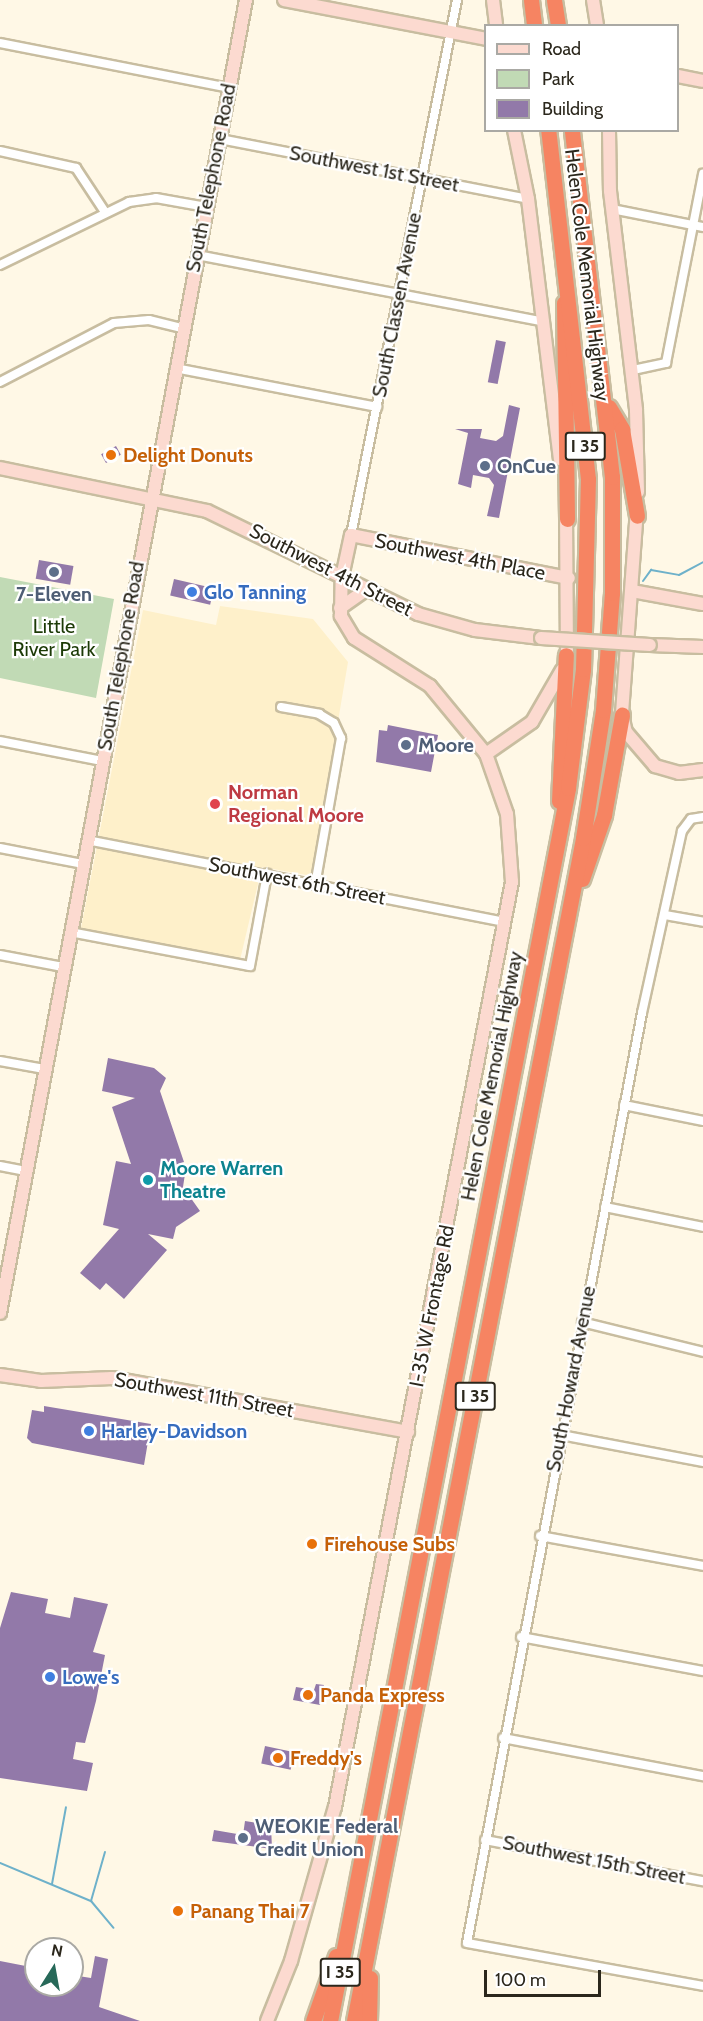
<!DOCTYPE html>
<html>
<head>
<meta charset="utf-8">
<style>
	body { margin:0 }
	#map { position:relative; width:703px; height:2021px; overflow:hidden; background:#fff8e6; font-family:Cabin,sans-serif }
	div>[style] { position:absolute }
	[style*='--x'] { left:calc(var(--x)*1px); top:calc(var(--y)*1px); width:calc(var(--w)*1px); rotate:calc(var(--a)*1deg) }
	.built>* { inset:0; background:#fef0ca }
	.green>* { inset:0; background:#c1dab5 }
	.stream>* { height:2px; margin:-1px; padding:0 1px; transform-origin:1px; border-radius:1px; background:#6eb1ca }
	.building>* { inset:0; background:#9279a9; transform-origin:0 0 }
	.roads { filter:drop-shadow(2px 0 #c8bda0) drop-shadow(-2px 0 #c8bda0) drop-shadow(0 2px #c8bda0) drop-shadow(0 -2px #c8bda0) }
	.street>* { height:8px; margin:-4px; padding:0 4px; transform-origin:4px; border-radius:4px; background:#fff }
	.secondary>* { height:12px; margin:-6px; padding:0 6px; transform-origin:6px; border-radius:6px; background:#fcdad0 }
	.highway>* { height:15px; margin:-7.5px; padding:0 7.5px; transform-origin:7.5px; border-radius:7.5px; background:#f68462 }
	.bridges { filter:drop-shadow(2px 0 #c8bda0) drop-shadow(-2px 0 #c8bda0) drop-shadow(0 2px #c8bda0) drop-shadow(0 -2px #c8bda0) }
	.secondary-bridge>* { height:12px; margin:-6px; padding:0 6px; transform-origin:6px; border-radius:6px; background:#fcdad0 }
	.dots>* { width:16px; height:16px; translate:-50% -50%; box-sizing:border-box; border:3px solid #fff; border-radius:50% }
	span { translate:-50% -50%; white-space:nowrap; text-align:center; line-height:1.15; -webkit-text-stroke:4.5px #fff; paint-order:stroke }
	.shield-label span { padding:2px 4px; background:#fff; border:2px solid; border-radius:4px; -webkit-text-stroke-width:0 }
	.shield-label { font-size:18px; color:#2b271c; font-weight:700 }
	.street-label { font-size:20px; color:#2b271c }
	.food-label { font-size:20px; color:#c56008; font-weight:700 }
	.left { translate:0 -50%; text-align:left }
	.service-label { font-size:20px; color:#4e5e75; font-weight:700 }
	.shop-label { font-size:20px; color:#366cbe; font-weight:700 }
	.park-label { font-size:20px; color:#1c3a06 }
	.health-label { font-size:20px; color:#be3a42; font-weight:700 }
	.culture-label { font-size:20px; color:#0d838f; font-weight:700 }
	.legend { position:absolute; left:484px; top:24px; width:195px; height:108px; box-sizing:border-box; background:#fff; border:2px solid #aaa9a4; margin:0; padding:8px 10px; list-style:none; font-size:18px; color:#2b271c }
	.legend li { display:flex; align-items:center; gap:12px; height:30px }
	.legend b { width:30px; border:2px solid #aaa9a4 }
	.north { position:absolute; left:24px; top:1937px; width:60px; height:60px; box-sizing:border-box; background:#fff; border:2px solid #aaa9a4; border-radius:50%; rotate:11deg; font-size:16px; font-weight:700; line-height:24px; text-align:center; color:#2b271c }
	.north::after { content:''; display:block; margin:auto; width:21px; height:27px; background:#276959; clip-path:polygon(50% 0,100% 100%,50% 72%,0 100%) }
	.scale { position:absolute; left:484px; top:1970px; width:117px; height:27px; box-sizing:border-box; border:3px solid #2b271c; border-top:0; padding-left:8px; font-size:18px; line-height:21px; white-space:nowrap; color:#2b271c; -webkit-text-stroke:4px #fff; paint-order:stroke }
</style>
</head>
<body>
<div id="map">
	<div class="built">
		<div style="clip-path:polygon(220px 606px,313px 619px,348px 662px,312px 876px,262px 867px,240px 960px,81px 928px,143px 610px,216px 625px)"></div>
	</div>
	<div class="green">
		<div style="clip-path:polygon(0 577px,114px 599px,96px 698px,0 678px)"></div>
	</div>
	<div class="stream">
		<div style="--x:643;--y:581;--w:14;--a:-54"></div>
		<div style="--x:651;--y:570;--w:28;--a:10"></div>
		<div style="--x:679;--y:575;--w:27;--a:-28"></div>
		<div style="--x:0;--y:1863;--w:99;--a:22.7"></div>
		<div style="--x:91;--y:1901;--w:35;--a:50"></div>
		<div style="--x:52;--y:1884;--w:78;--a:-79.7"></div>
		<div style="--x:91;--y:1901;--w:51;--a:-74.1"></div>
	</div>
	<div class="building">
		<div style="left:496px;top:340px;width:10px;height:43px;rotate:11deg"></div>
		<div style="clip-path:polygon(509px 405px,520px 408px,499px 518px,487px 516px,494px 485px,489px 478px,473px 475px,471px 488px,458px 484px,468px 433px,455px 429px,482px 429px,480px 438px,496px 441px,503px 436px)"></div>
		<div style="left:116px;top:446px;width:10px;height:17px;rotate:61deg"></div>
		<div style="left:39px;top:560px;width:35px;height:19px;rotate:10deg"></div>
		<div style="left:174px;top:579px;width:41px;height:17px;rotate:13deg"></div>
		<div style="clip-path:polygon(388px 725px,438px 735px,431px 772px,376px 762px,379px 730px,387px 731px)"></div>
		<div style="clip-path:polygon(108px 1058px,154px 1068px,166px 1078px,160px 1091px,184px 1162px,160px 1170px,185px 1174px,183px 1187px,200px 1211px,176px 1227px,173px 1239px,148px 1234px,167px 1250px,124px 1299px,106px 1283px,100px 1290px,80px 1273px,119px 1229px,103px 1225px,116px 1161px,131px 1164px,112px 1107px,135px 1098px,102px 1091px)"></div>
		<div style="clip-path:polygon(44px 1406px,151px 1424px,144px 1465px,32px 1443px,27px 1438px,32px 1410px,44px 1412px)"></div>
		<div style="clip-path:polygon(11px 1592px,48px 1599px,45px 1613px,70px 1618px,74px 1597px,108px 1604px,93px 1652px,105px 1655px,96px 1701px,85px 1743px,76px 1742px,73px 1759px,93px 1763px,87px 1791px,0 1778px,0 1628px)"></div>
		<div style="clip-path:polygon(316px 1684px,324px 1685px,320px 1705px,293px 1700px,296px 1687px,314px 1690px)"></div>
		<div style="left:265px;top:1746px;width:30px;height:18px;rotate:12deg"></div>
		<div style="clip-path:polygon(245px 1821px,271px 1825px,272px 1849px,212px 1841px,214px 1830px,243px 1835px)"></div>
		<div style="clip-path:polygon(95px 1956px,108px 1959px,99px 2007px,140px 2021px,0 2021px,0 1961px,36px 1968px,36px 1985px,72px 1985px,72px 1975px,91px 1978px)"></div>
	</div>
	<div class="roads">
		<div class="street">
			<div style="--x:0;--y:43;--w:233;--a:11.1"></div>
			<div style="--x:220;--y:139;--w:314;--a:11"></div>
			<div style="--x:0;--y:151;--w:78;--a:12.6"></div>
			<div style="--x:76;--y:168;--w:53;--a:56.6"></div>
			<div style="--x:612;--y:209;--w:93;--a:11.2"></div>
			<div style="--x:197;--y:255;--w:354;--a:10.9"></div>
			<div style="--x:0;--y:265;--w:144;--a:-26"></div>
			<div style="--x:129;--y:202;--w:27;--a:-8"></div>
			<div style="--x:156;--y:198;--w:51;--a:10.2"></div>
			<div style="--x:175;--y:368;--w:206;--a:10.9"></div>
			<div style="--x:633;--y:370;--w:34;--a:-12"></div>
			<div style="--x:666;--y:363;--w:193;--a:-78.9"></div>
			<div style="--x:0;--y:382;--w:128;--a:-27.4"></div>
			<div style="--x:114;--y:323;--w:35;--a:-5"></div>
			<div style="--x:149;--y:320;--w:34;--a:14"></div>
			<div style="--x:351;--y:535;--w:545;--a:-78.79"></div>
			<div style="--x:281;--y:707;--w:39;--a:10"></div>
			<div style="--x:319;--y:714;--w:17;--a:31"></div>
			<div style="--x:334;--y:723;--w:17;--a:65"></div>
			<div style="--x:341;--y:738;--w:149;--a:100"></div>
			<div style="--x:0;--y:741;--w:104;--a:11.1"></div>
			<div style="--x:703;--y:817;--w:12;--a:171"></div>
			<div style="--x:691;--y:819;--w:15;--a:127"></div>
			<div style="--x:682;--y:831;--w:186;--a:102.4"></div>
			<div style="--x:642;--y:1013;--w:946;--a:100.66"></div>
			<div style="--x:467;--y:1943;--w:240;--a:10.3"></div>
			<div style="--x:87;--y:840;--w:427;--a:11.1"></div>
			<div style="--x:0;--y:848;--w:85;--a:10.9"></div>
			<div style="--x:665;--y:915;--w:39;--a:10"></div>
			<div style="--x:70;--y:932;--w:183;--a:10.7"></div>
			<div style="--x:250;--y:966;--w:94;--a:-79.5"></div>
			<div style="--x:0;--y:955;--w:64;--a:10.8"></div>
			<div style="--x:0;--y:1061;--w:45;--a:10.3"></div>
			<div style="--x:624;--y:1105;--w:81;--a:11.4"></div>
			<div style="--x:0;--y:1166;--w:25;--a:11"></div>
			<div style="--x:605;--y:1207;--w:100;--a:11.5"></div>
			<div style="--x:582;--y:1322;--w:125;--a:13.9"></div>
			<div style="--x:561;--y:1435;--w:145;--a:10.8"></div>
			<div style="--x:540;--y:1536;--w:166;--a:10.4"></div>
			<div style="--x:521;--y:1637;--w:185;--a:10.6"></div>
			<div style="--x:503;--y:1738;--w:204;--a:10.8"></div>
			<div style="--x:485;--y:1840;--w:222;--a:10.7"></div>
		</div>
		<div class="secondary">
			<div style="--x:284;--y:0;--w:206;--a:10.9"></div>
			<div style="--x:493;--y:0;--w:26;--a:83"></div>
			<div style="--x:593;--y:0;--w:26;--a:81"></div>
			<div style="--x:678;--y:76;--w:25;--a:11"></div>
			<div style="--x:514;--y:130;--w:70;--a:78.5"></div>
			<div style="--x:528;--y:199;--w:262;--a:83"></div>
			<div style="--x:609;--y:130;--w:61;--a:89.1"></div>
			<div style="--x:610;--y:191;--w:221;--a:83.2"></div>
			<div style="--x:636;--y:410;--w:82;--a:88.6"></div>
			<div style="--x:0;--y:468;--w:211;--a:11.7"></div>
			<div style="--x:207;--y:511;--w:235;--a:26"></div>
			<div style="--x:418;--y:614;--w:59;--a:15.7"></div>
			<div style="--x:475;--y:630;--w:66;--a:6.9"></div>
			<div style="--x:637;--y:509;--w:207;--a:94.2"></div>
			<div style="--x:622;--y:715;--w:17;--a:77"></div>
			<div style="--x:626;--y:732;--w:45;--a:49.5"></div>
			<div style="--x:655;--y:766;--w:25;--a:16"></div>
			<div style="--x:679;--y:773;--w:24;--a:-7"></div>
			<div style="--x:566;--y:512;--w:138;--a:89.6"></div>
			<div style="--x:632;--y:591;--w:72;--a:10.4"></div>
			<div style="--x:340;--y:608;--w:32;--a:-35"></div>
			<div style="--x:650;--y:645;--w:53;--a:2.2"></div>
			<div style="--x:486;--y:754;--w:56;--a:-34.8"></div>
			<div style="--x:532;--y:722;--w:60;--a:-60"></div>
			<div style="--x:0;--y:1313;--w:1336;--a:-79.39"></div>
			<div style="--x:0;--y:1375;--w:41;--a:8.3"></div>
			<div style="--x:41;--y:1381;--w:71;--a:-2.4"></div>
			<div style="--x:112;--y:1378;--w:301;--a:10.3"></div>
			<div style="--x:267;--y:2021;--w:65;--a:-68.2"></div>
			<div style="--x:291;--y:1961;--w:160;--a:-74.1"></div>
			<div style="--x:335;--y:1807;--w:942;--a:-79.17"></div>
			<div style="--x:512;--y:882;--w:68;--a:-94.2"></div>
			<div style="--x:507;--y:814;--w:64;--a:-109.3"></div>
			<div style="--x:486;--y:754;--w:88;--a:-129.5"></div>
			<div style="--x:430;--y:686;--w:90;--a:-147.7"></div>
			<div style="--x:354;--y:638;--w:26;--a:-121"></div>
			<div style="--x:341;--y:616;--w:39;--a:-89"></div>
			<div style="--x:342;--y:577;--w:43;--a:-77.9"></div>
			<div style="--x:351;--y:535;--w:222;--a:11.2"></div>
		</div>
		<div class="highway">
			<div style="--x:531;--y:0;--w:26;--a:83"></div>
			<div style="--x:554;--y:0;--w:26;--a:81"></div>
			<div style="--x:564;--y:303;--w:216;--a:89.2"></div>
			<div style="--x:609;--y:407;--w:26;--a:59"></div>
			<div style="--x:622;--y:429;--w:88;--a:80.2"></div>
			<div style="--x:559;--y:801;--w:146;--a:-87.3"></div>
			<div style="--x:582;--y:879;--w:68;--a:-71"></div>
			<div style="--x:604;--y:815;--w:102;--a:-79.8"></div>
			<div style="--x:313;--y:2021;--w:69;--a:-70.5"></div>
			<div style="--x:330;--y:2021;--w:1256;--a:-79.07"></div>
			<div style="--x:568;--y:788;--w:120;--a:-82.8"></div>
			<div style="--x:583;--y:669;--w:190;--a:-88.5"></div>
			<div style="--x:588;--y:479;--w:351;--a:-96.5"></div>
			<div style="--x:354;--y:2021;--w:1205;--a:-79.04"></div>
			<div style="--x:583;--y:838;--w:130;--a:-81.1"></div>
			<div style="--x:603;--y:710;--w:117;--a:-85.6"></div>
			<div style="--x:612;--y:593;--w:116;--a:-90"></div>
			<div style="--x:612;--y:477;--w:349;--a:-96.6"></div>
			<div style="--x:369;--y:2021;--w:43;--a:-88.7"></div>
		</div>
	</div>
	<div class="bridges">
		<div class="secondary-bridge">
			<div style="--x:541;--y:638;--w:109;--a:3.7"></div>
		</div>
	</div>
	<div class="dots">
		<div style="left:111px;top:455px;background:#e8710a"></div>
		<div style="left:485px;top:466px;background:#5c6f8a"></div>
		<div style="left:54px;top:572px;background:#5c6f8a"></div>
		<div style="left:192px;top:592px;background:#3f7fe0"></div>
		<div style="left:406px;top:745px;background:#5c6f8a"></div>
		<div style="left:215px;top:804px;background:#e0444e"></div>
		<div style="left:148px;top:1180px;background:#0f9aa8"></div>
		<div style="left:89px;top:1431px;background:#3f7fe0"></div>
		<div style="left:312px;top:1544px;background:#e8710a"></div>
		<div style="left:50px;top:1677px;background:#3f7fe0"></div>
		<div style="left:308px;top:1695px;background:#e8710a"></div>
		<div style="left:278px;top:1758px;background:#e8710a"></div>
		<div style="left:243px;top:1838px;background:#5c6f8a"></div>
		<div style="left:178px;top:1911px;background:#e8710a"></div>
	</div>
	<div class="shield-label">
		<span style="left:585px;top:446px">I 35</span>
		<span style="left:475px;top:1396px">I 35</span>
		<span style="left:340px;top:1972px">I 35</span>
	</div>
	<div class="street-label">
		<span style="left:374px;top:169px;rotate:11deg">Southwest 1st Street</span>
		<span style="left:211px;top:178px;rotate:-79deg">South Telephone Road</span>
		<span style="left:587px;top:275px;rotate:83deg">Helen Cole Memorial Highway</span>
		<span style="left:397px;top:305px;rotate:-79deg">South Classen Avenue</span>
		<span style="left:460px;top:557px;rotate:11deg">Southwest 4th Place</span>
		<span style="left:331px;top:570px;rotate:27deg">Southwest 4th Street</span>
		<span style="left:121px;top:656px;rotate:-80deg">South Telephone Road</span>
		<span style="left:297px;top:881px;rotate:11deg">Southwest 6th Street</span>
		<span style="left:492px;top:1076px;rotate:-79deg">Helen Cole Memorial Highway</span>
		<span style="left:432px;top:1306px;rotate:-79deg">I-35 W Frontage Rd</span>
		<span style="left:571px;top:1379px;rotate:-79deg">South Howard Avenue</span>
		<span style="left:204px;top:1395px;rotate:10deg">Southwest 11th Street</span>
		<span style="left:594px;top:1860px;rotate:11deg">Southwest 15th Street</span>
	</div>
	<div class="food-label">
		<span class="left" style="left:123px;top:455px">Delight Donuts</span>
		<span class="left" style="left:324px;top:1544px">Firehouse Subs</span>
		<span class="left" style="left:320px;top:1695px">Panda Express</span>
		<span class="left" style="left:290px;top:1758px">Freddy's</span>
		<span class="left" style="left:190px;top:1911px">Panang Thai 7</span>
	</div>
	<div class="service-label">
		<span class="left" style="left:497px;top:466px">OnCue</span>
		<span style="left:54px;top:594px">7-Eleven</span>
		<span class="left" style="left:418px;top:745px">Moore</span>
		<span class="left" style="left:255px;top:1838px">WEOKIE Federal<br>Credit Union</span>
	</div>
	<div class="shop-label">
		<span class="left" style="left:204px;top:592px">Glo Tanning</span>
		<span class="left" style="left:101px;top:1431px">Harley-Davidson</span>
		<span class="left" style="left:62px;top:1677px">Lowe's</span>
	</div>
	<div class="park-label">
		<span style="left:54px;top:638px">Little<br>River Park</span>
	</div>
	<div class="health-label">
		<span class="left" style="left:228px;top:804px">Norman<br>Regional Moore</span>
	</div>
	<div class="culture-label">
		<span class="left" style="left:160px;top:1180px">Moore Warren<br>Theatre</span>
	</div>
	<ul class="legend">
	<li><b style="height:8px;background:#fcdad0"></b>Road</li>
	<li><b style="height:16px;background:#c1dab5"></b>Park</li>
	<li><b style="height:16px;background:#9279a9"></b>Building</li>
	</ul>
	<div class="north">N</div>
	<div class="scale">100 m</div>
</div>
</body>
</html>
